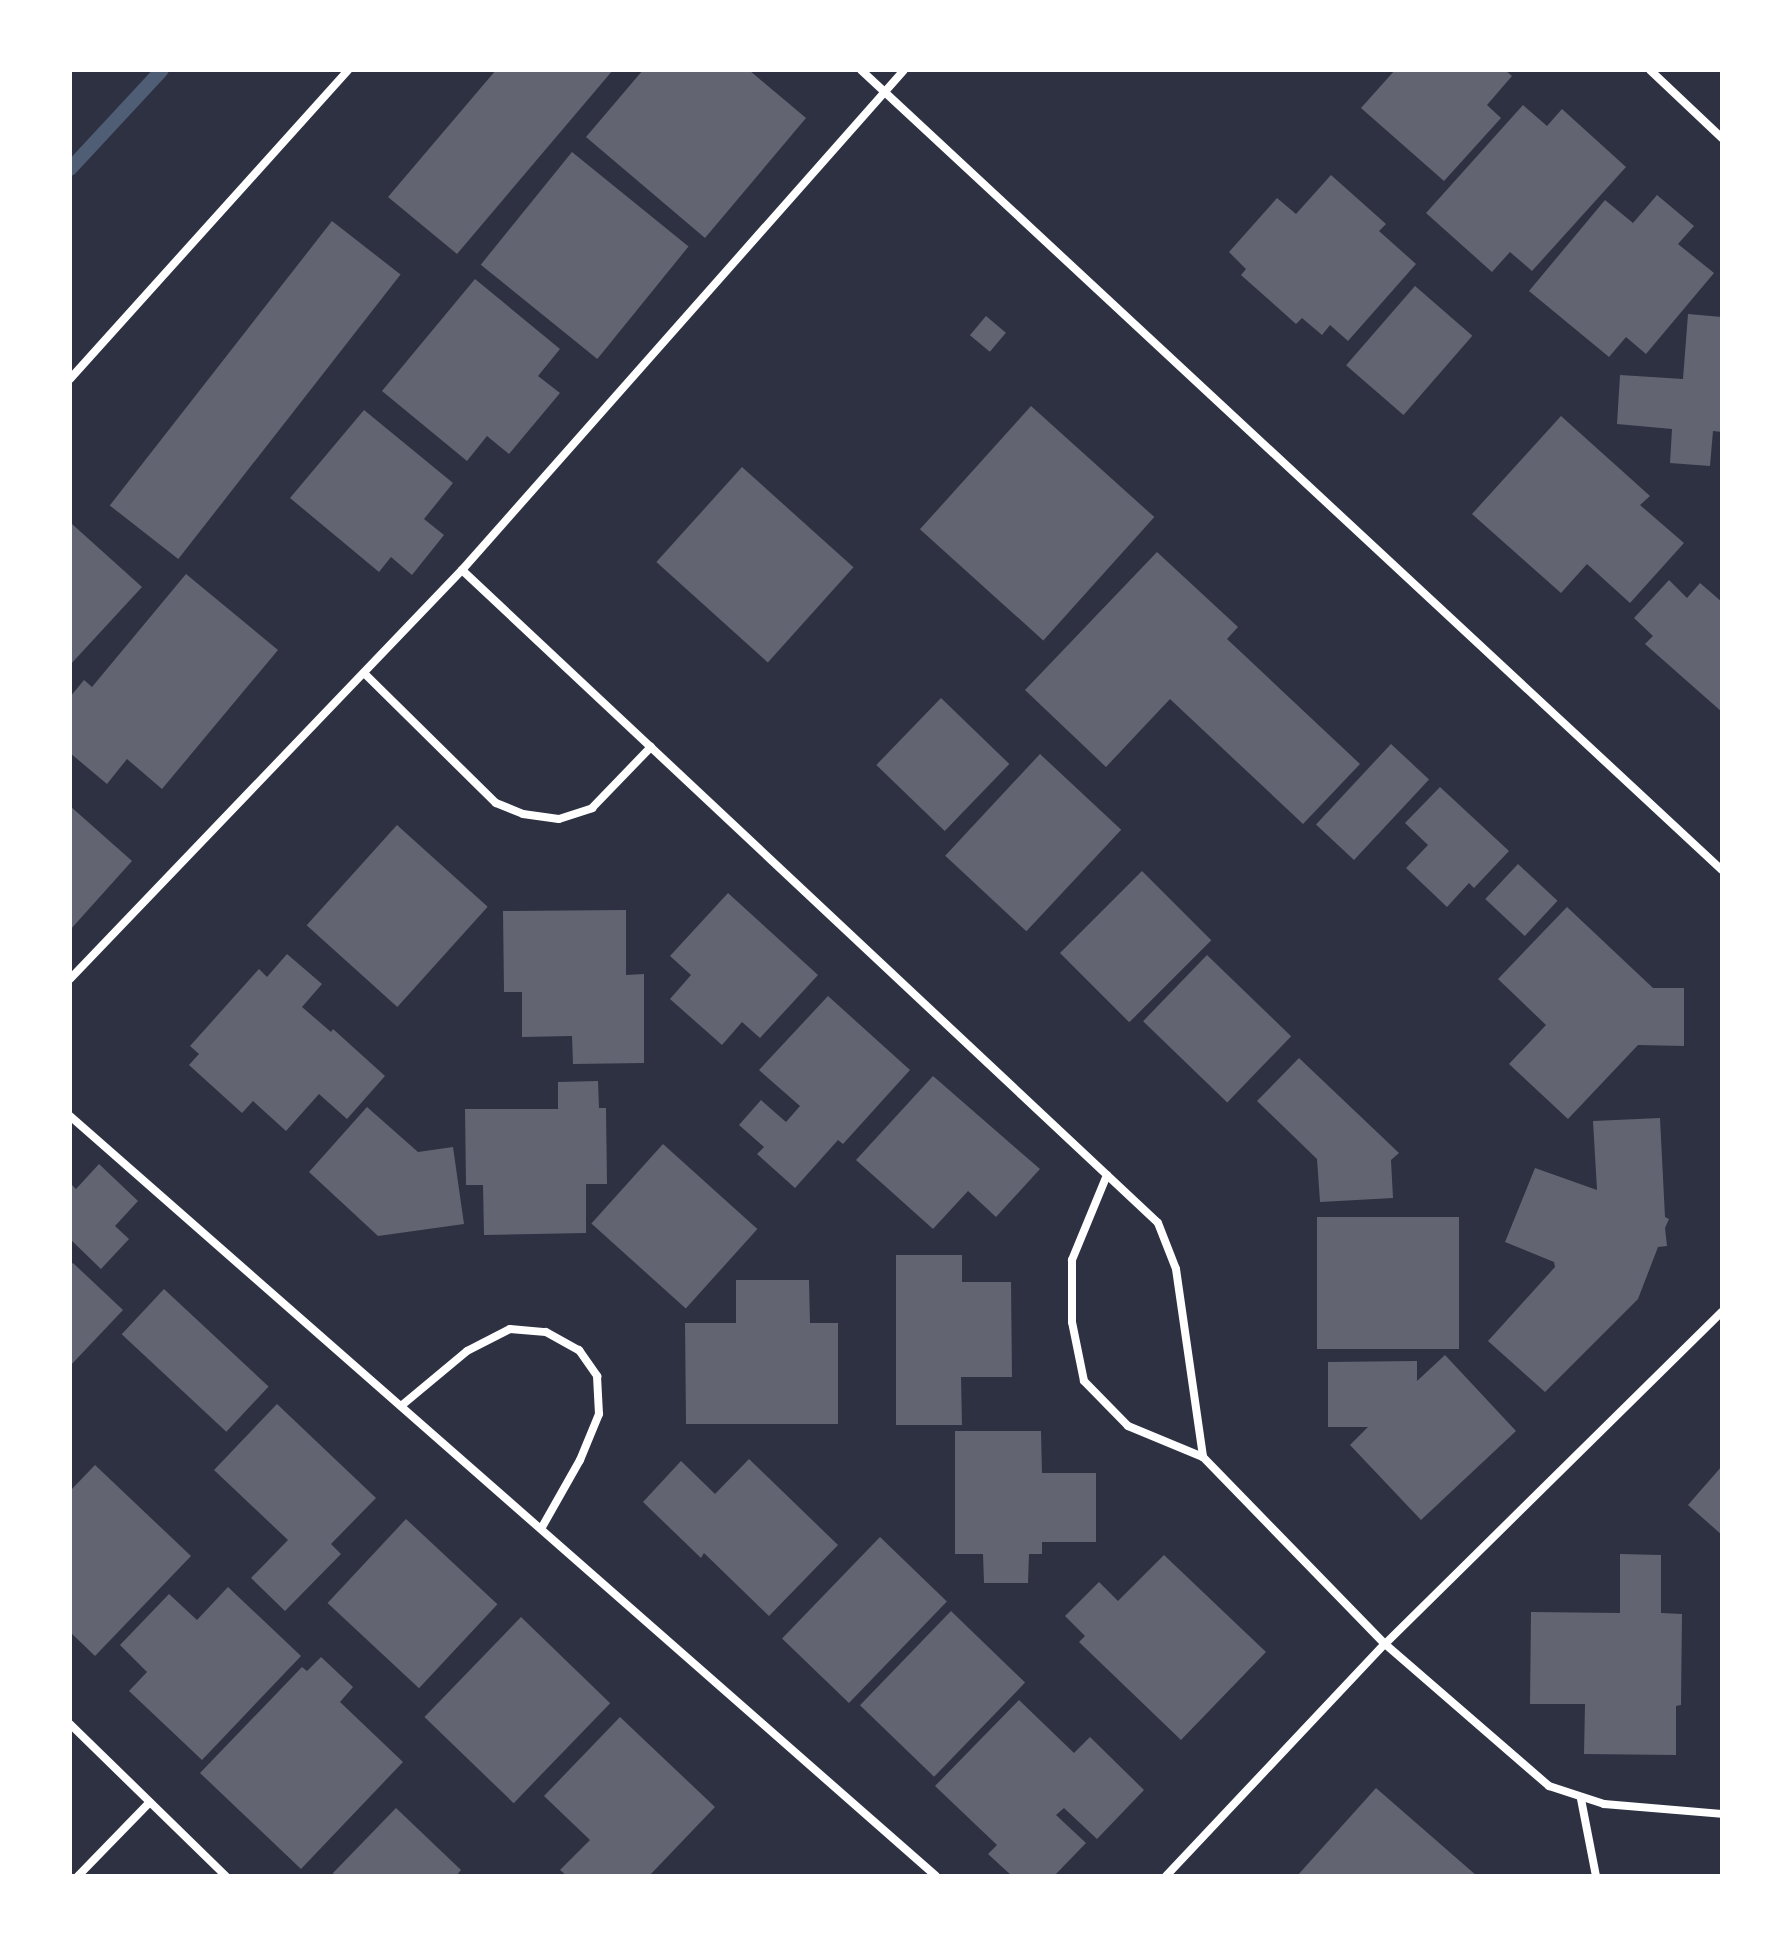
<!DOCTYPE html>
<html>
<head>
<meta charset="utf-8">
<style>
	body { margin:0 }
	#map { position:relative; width:1792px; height:1946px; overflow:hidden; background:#2d3142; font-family:"Space Grotesk",sans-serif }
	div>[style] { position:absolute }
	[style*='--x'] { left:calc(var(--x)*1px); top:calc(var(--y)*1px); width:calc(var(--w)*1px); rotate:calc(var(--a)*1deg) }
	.stream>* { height:14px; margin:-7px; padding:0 7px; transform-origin:7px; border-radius:7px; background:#4f5d75 }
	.building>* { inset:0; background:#626471; transform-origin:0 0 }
	.minor>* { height:8px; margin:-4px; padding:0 4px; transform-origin:4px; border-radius:4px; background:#fff }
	span { translate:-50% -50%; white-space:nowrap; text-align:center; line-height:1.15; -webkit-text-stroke:7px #fff; paint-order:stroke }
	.frame { position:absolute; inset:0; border:72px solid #fff; pointer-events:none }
</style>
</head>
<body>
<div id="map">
	<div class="stream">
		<div style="--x:70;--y:169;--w:135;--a:-47.1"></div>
	</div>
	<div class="building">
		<div style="clip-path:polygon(496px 70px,613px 70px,457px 254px,388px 197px)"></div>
		<div style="clip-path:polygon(643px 70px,749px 70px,806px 118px,705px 238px,586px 137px)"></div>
		<div style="clip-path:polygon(1395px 70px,1505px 70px,1512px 76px,1487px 105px,1501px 118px,1444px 181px,1361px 108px)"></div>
		<div style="clip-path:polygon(1523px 105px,1547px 126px,1562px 109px,1626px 167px,1532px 271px,1510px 252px,1492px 272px,1426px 213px)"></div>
		<div style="left:572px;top:152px;width:150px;height:145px;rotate:39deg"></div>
		<div style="clip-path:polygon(1331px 175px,1386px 224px,1379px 231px,1416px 264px,1348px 341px,1330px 325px,1322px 335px,1302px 318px,1296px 324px,1241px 275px,1246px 269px,1229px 252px,1277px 198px,1296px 214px)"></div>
		<div style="clip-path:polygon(1657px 195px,1694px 226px,1678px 244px,1714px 273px,1646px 354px,1626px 337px,1609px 357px,1529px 291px,1605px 200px,1633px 223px)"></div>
		<div style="left:332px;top:221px;width:87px;height:361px;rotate:38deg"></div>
		<div style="clip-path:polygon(475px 279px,560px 349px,538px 376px,560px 393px,509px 454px,487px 436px,467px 461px,382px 391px)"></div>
		<div style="left:1415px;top:286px;width:76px;height:105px;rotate:41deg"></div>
		<div style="clip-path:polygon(1688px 314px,1722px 317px,1722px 432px,1713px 431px,1710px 466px,1670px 463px,1672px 429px,1617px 424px,1620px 375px,1683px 379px)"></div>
		<div style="left:986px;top:316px;width:26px;height:25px;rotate:40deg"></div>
		<div style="left:1031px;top:406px;width:166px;height:166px;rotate:42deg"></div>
		<div style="clip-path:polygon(364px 410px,453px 483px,424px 519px,444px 535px,412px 575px,391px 557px,379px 572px,290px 498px)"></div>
		<div style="clip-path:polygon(1561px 416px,1650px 496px,1640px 505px,1684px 543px,1630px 603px,1587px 564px,1561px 593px,1472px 514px)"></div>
		<div style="left:742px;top:467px;width:150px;height:128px;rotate:42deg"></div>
		<div style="clip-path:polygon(72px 524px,142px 587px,70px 665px,70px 526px)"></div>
		<div style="clip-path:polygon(1157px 552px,1238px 627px,1227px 639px,1360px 764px,1303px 824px,1170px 699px,1106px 767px,1025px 690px)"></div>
		<div style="clip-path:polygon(186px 574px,278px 650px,162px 789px,127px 759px,107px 784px,70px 753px,70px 697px,84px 680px,92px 687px)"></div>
		<div style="clip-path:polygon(1669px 580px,1687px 598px,1700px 583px,1722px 602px,1722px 712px,1645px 644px,1653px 636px,1634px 618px)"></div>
		<div style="left:941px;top:698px;width:95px;height:93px;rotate:44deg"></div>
		<div style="left:1391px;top:744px;width:52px;height:110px;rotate:43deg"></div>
		<div style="left:1040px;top:754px;width:111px;height:139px;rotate:43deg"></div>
		<div style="clip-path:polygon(1440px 787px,1509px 851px,1474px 888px,1469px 883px,1447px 907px,1406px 868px,1428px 845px,1405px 823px)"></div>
		<div style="clip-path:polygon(70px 806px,132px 861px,70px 930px)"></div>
		<div style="left:397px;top:825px;width:122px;height:135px;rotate:42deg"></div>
		<div style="left:1518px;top:864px;width:54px;height:48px;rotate:43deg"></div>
		<div style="left:1142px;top:871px;width:98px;height:116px;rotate:45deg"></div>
		<div style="clip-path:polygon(728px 893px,818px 975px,760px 1038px,742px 1022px,722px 1045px,670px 999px,691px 975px,670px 956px)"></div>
		<div style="clip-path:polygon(1567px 907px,1653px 988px,1684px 988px,1684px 1046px,1638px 1045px,1568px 1119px,1509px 1064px,1546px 1025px,1498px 979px)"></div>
		<div style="clip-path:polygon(626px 910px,626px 975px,644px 974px,644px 1063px,573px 1064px,572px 1036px,522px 1037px,522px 992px,504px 992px,503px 911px)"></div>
		<div style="clip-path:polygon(287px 954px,322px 984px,302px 1007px,331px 1032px,333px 1029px,385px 1076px,347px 1119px,319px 1094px,286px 1131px,253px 1101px,242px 1113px,189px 1065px,199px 1054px,190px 1046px,259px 969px,267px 977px)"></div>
		<div style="left:1207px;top:955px;width:117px;height:92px;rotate:44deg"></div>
		<div style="clip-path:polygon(828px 996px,910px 1070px,843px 1144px,838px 1140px,795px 1188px,757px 1154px,764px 1147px,739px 1125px,761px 1100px,786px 1122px,800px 1106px,759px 1070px)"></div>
		<div style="clip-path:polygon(1299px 1058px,1399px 1153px,1391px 1160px,1393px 1198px,1320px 1202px,1317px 1159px,1257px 1101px)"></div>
		<div style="clip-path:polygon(933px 1076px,1040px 1169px,996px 1217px,968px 1191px,933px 1229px,856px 1160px)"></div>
		<div style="clip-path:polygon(598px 1081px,599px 1108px,606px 1108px,607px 1184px,586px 1184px,586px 1233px,484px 1235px,483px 1185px,466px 1185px,465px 1109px,558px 1109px,558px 1082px)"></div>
		<div style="clip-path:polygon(367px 1107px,418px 1152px,453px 1147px,464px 1224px,378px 1236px,309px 1172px)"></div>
		<div style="clip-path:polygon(1660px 1118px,1665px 1217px,1669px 1219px,1665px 1228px,1667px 1246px,1658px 1247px,1638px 1299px,1545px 1392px,1488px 1341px,1555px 1267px,1554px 1262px,1505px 1242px,1535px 1168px,1597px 1190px,1593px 1121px)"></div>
		<div style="left:663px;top:1144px;width:127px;height:107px;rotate:42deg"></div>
		<div style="clip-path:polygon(99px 1164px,138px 1201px,115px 1226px,129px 1239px,101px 1269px,70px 1239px,70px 1183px,76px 1189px)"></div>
		<div style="left:1317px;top:1217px;width:142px;height:132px"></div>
		<div style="clip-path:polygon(896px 1255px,962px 1255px,962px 1282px,1011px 1282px,1012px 1377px,961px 1377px,962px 1425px,896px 1425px)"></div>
		<div style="clip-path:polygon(73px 1263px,123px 1310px,70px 1366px,70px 1266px)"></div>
		<div style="clip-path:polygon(736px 1280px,809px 1280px,810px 1323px,838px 1323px,838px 1424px,686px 1424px,685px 1323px,736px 1323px)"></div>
		<div style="left:164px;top:1289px;width:143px;height:62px;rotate:43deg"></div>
		<div style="clip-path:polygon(1445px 1355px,1516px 1431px,1421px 1520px,1350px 1445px,1368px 1427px,1328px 1427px,1328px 1362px,1417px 1361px,1417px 1381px)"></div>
		<div style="clip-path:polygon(277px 1404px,376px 1498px,331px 1544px,341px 1554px,285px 1611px,251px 1578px,288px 1540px,214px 1470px)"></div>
		<div style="clip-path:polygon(955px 1431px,1041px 1431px,1042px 1473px,1096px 1473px,1096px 1542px,1042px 1542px,1042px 1554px,1029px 1554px,1028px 1583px,984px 1583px,983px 1554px,955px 1554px)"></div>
		<div style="clip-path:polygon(749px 1459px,838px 1545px,769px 1616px,704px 1553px,701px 1558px,643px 1502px,681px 1461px,715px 1494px)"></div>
		<div style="clip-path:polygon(95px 1465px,191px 1556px,95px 1656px,70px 1632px,70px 1491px)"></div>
		<div style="clip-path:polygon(1722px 1466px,1722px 1535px,1688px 1505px)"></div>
		<div style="left:406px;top:1519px;width:125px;height:115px;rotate:43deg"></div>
		<div style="left:880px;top:1537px;width:93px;height:141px;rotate:44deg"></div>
		<div style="clip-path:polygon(1620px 1554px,1661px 1555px,1661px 1613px,1682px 1614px,1681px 1705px,1676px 1706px,1676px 1755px,1584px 1754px,1585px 1704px,1530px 1704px,1531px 1612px,1620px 1613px)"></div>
		<div style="clip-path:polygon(1164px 1555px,1266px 1652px,1181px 1740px,1079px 1642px,1085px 1636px,1065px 1616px,1099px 1582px,1118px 1601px)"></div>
		<div style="clip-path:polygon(228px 1587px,301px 1656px,202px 1760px,129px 1691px,147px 1672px,120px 1645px,169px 1594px,197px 1620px)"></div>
		<div style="left:951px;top:1611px;width:103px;height:131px;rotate:44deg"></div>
		<div style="left:521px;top:1617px;width:124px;height:139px;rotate:44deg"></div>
		<div style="clip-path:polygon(321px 1657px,353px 1687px,340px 1702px,403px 1762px,301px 1869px,200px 1773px,302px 1667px,307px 1671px)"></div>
		<div style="clip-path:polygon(1019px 1700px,1074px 1753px,1090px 1737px,1144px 1790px,1097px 1839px,1064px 1808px,1056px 1815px,1086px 1843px,1054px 1876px,1012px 1876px,988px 1854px,997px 1845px,935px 1786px)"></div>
		<div style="clip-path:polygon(620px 1717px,715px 1807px,649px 1876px,567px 1876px,560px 1870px,590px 1840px,544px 1796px)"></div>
		<div style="clip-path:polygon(1376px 1788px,1477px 1876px,1297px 1876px)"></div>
		<div style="clip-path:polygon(396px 1808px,461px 1870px,456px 1876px,335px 1876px,333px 1873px)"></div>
	</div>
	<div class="minor">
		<div style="--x:861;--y:70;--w:1175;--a:42.9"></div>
		<div style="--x:1650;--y:70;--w:99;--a:43.4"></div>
		<div style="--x:70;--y:379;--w:416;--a:-48"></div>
		<div style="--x:462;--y:570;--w:954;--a:43.17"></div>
		<div style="--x:1158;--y:1223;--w:49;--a:68.6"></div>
		<div style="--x:1176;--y:1269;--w:190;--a:81.8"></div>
		<div style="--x:1203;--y:1457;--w:261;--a:45.8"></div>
		<div style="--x:1385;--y:1644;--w:217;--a:40.9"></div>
		<div style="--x:1549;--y:1786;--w:58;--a:18.1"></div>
		<div style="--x:1604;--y:1804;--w:118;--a:4.8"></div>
		<div style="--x:364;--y:673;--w:185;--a:44.6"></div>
		<div style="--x:496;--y:803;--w:29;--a:22"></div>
		<div style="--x:523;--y:814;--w:36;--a:8"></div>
		<div style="--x:559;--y:819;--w:35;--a:-18"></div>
		<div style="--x:592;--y:808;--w:85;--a:-46"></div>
		<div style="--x:70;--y:979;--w:567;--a:-46.22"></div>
		<div style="--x:462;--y:570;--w:667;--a:-48.52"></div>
		<div style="--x:70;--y:1116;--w:1152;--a:41.27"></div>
		<div style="--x:1107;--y:1175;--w:92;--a:112.4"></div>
		<div style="--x:1072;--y:1260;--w:62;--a:90"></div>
		<div style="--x:1072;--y:1322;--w:60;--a:78.5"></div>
		<div style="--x:1084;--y:1381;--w:63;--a:45.6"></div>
		<div style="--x:1128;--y:1426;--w:81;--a:22.5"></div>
		<div style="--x:401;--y:1406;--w:86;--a:-39.8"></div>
		<div style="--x:467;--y:1351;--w:48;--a:-27.1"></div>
		<div style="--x:510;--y:1329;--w:36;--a:5"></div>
		<div style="--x:546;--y:1332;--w:38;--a:29"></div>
		<div style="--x:579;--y:1350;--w:32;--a:55"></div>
		<div style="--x:597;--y:1376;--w:38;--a:87"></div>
		<div style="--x:599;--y:1414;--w:50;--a:112.4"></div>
		<div style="--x:580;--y:1460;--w:79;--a:119.5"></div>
		<div style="--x:70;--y:1724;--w:218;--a:44.3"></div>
		<div style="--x:1581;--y:1799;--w:78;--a:79"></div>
		<div style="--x:78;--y:1876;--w:103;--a:-45.8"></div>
		<div style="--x:1166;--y:1876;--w:319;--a:-46.7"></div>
		<div style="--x:1385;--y:1644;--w:473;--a:-44.6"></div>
	</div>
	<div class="frame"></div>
</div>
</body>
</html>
